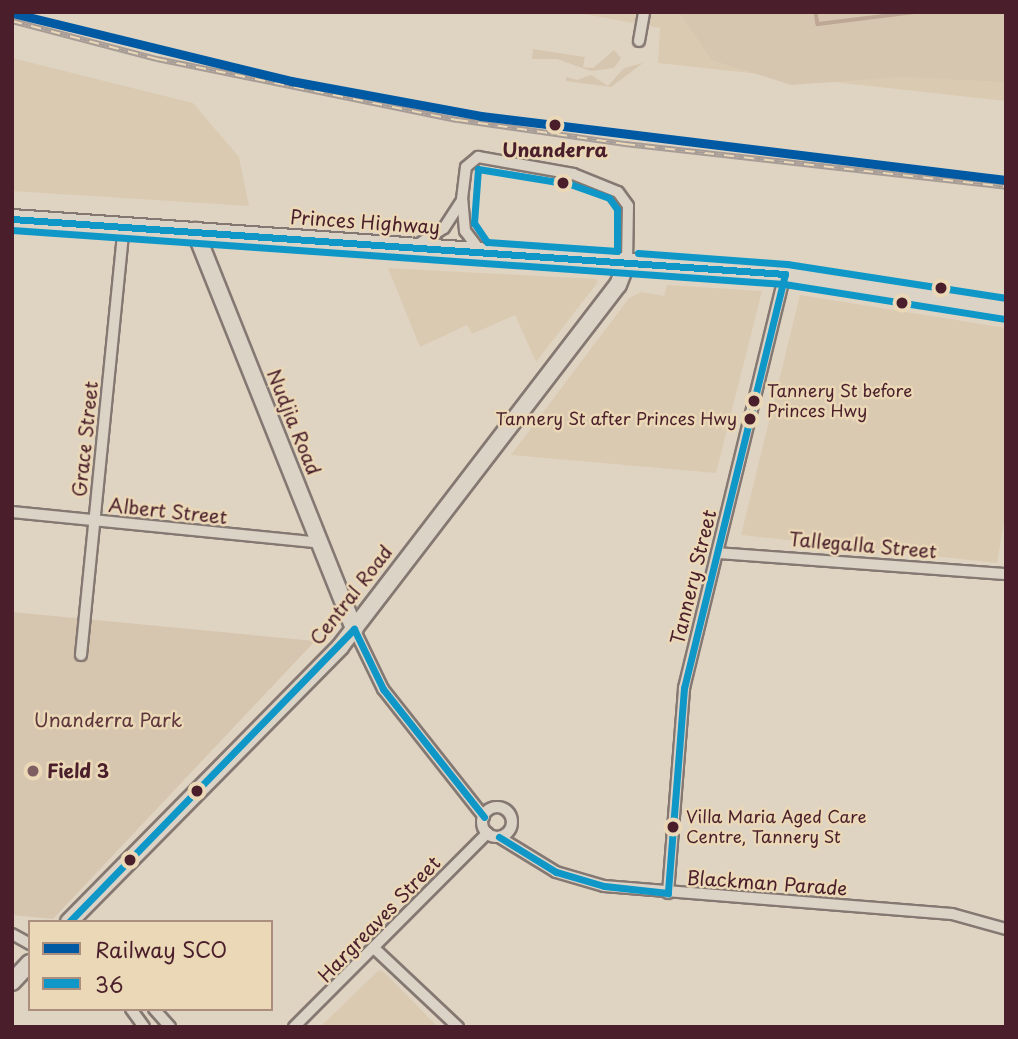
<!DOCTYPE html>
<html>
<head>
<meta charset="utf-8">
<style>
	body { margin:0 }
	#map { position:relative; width:1018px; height:1039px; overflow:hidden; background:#dfd4c2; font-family:"Playpen Sans",sans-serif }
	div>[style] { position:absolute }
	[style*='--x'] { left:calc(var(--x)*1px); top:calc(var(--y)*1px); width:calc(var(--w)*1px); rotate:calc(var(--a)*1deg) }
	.built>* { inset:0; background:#dbcab2 }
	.green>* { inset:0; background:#d7c6af }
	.stream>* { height:3.5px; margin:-1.75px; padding:0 1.75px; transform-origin:1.75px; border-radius:1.75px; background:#bea795 }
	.roads { filter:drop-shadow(2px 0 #857872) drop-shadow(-2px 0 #857872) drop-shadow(0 2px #857872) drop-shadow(0 -2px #857872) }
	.street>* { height:10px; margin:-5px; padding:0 5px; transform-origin:5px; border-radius:5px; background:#dbd3c6 }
	.street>.ring { margin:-5px; padding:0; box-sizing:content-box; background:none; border:10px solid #dbd3c6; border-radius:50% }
	.secondary>* { height:16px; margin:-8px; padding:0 8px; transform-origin:8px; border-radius:8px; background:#dbd3c6 }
	.primary>* { height:18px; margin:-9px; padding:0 9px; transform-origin:9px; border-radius:9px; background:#dbd3c6 }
	.rail>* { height:6px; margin-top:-3px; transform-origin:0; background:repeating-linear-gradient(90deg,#ebd8b6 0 10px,#a69c95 0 20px); box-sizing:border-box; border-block:2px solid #a69c95 }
	.bus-1>* { height:7px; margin:-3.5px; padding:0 3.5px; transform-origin:3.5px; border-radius:3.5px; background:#0f97c8 }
	.bus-2>* { height:7px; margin:-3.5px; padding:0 3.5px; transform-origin:3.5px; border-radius:3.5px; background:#0f97c8 }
	.bus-3>* { height:7px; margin:-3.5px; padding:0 3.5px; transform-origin:3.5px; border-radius:3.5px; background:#0f97c8 }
	.rail-1>* { height:9px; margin:-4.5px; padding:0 4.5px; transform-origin:4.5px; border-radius:4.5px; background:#005aa3 }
	.dots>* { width:19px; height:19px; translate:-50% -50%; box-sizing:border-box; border:4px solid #ebd8b6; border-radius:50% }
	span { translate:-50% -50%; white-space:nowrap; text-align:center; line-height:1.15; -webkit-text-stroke:5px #ebd8b6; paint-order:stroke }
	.bus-label { font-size:17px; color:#4a1f2b }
	.left { translate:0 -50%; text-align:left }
	.right { translate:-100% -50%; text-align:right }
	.stop-label { font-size:19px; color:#4a1f2b; font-weight:700 }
	.street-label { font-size:19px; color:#4a1f2b }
	.park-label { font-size:19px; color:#5e363d }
	.poi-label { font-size:19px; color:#4a1f2b; font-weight:700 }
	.frame { position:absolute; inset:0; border:14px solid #4a1f2b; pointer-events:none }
	.legend { position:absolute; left:28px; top:920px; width:245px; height:91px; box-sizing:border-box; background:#ebd8b6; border:2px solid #ab8e7e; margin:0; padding:9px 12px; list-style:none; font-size:21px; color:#4a1f2b }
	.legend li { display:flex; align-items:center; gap:14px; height:35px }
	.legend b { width:35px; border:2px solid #ab8e7e }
</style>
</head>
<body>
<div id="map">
	<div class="built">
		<div style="clip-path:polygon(574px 12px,1006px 12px,1006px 101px,658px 63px,660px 28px)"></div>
		<div style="clip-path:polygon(12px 58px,193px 103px,239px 157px,249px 206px,12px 191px)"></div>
		<div style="clip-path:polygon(388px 268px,596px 279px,598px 282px,536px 362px,515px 315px,472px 334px,467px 325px,420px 347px)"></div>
		<div style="clip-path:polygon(667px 285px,762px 291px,716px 473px,511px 455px,629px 298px,641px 292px,664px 296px)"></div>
		<div style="clip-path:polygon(800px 295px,1006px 328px,1006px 510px,997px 563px,741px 535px)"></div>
		<div style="clip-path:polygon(379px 970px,385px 973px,438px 1027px,320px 1027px)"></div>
	</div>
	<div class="green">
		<div style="clip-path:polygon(679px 12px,1006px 12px,1006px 82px,902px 77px,791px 85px,712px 60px)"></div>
		<div style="clip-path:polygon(533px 49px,585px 57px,583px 67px,593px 68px,614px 50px,621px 58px,614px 68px,591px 71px,557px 59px,532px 59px)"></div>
		<div style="clip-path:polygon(643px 63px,611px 87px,566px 81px,566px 77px,577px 80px,591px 75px,608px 86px,624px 68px)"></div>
		<div style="clip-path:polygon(12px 612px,315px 641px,53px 919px,12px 915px)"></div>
	</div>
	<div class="stream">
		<div style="--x:816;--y:12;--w:12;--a:81"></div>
		<div style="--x:818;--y:24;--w:99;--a:-7"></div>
	</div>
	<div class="roads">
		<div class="street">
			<div style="--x:639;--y:41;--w:29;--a:-80"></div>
			<div style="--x:416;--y:246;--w:33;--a:-33"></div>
			<div style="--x:444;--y:228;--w:31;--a:-57"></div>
			<div style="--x:481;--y:252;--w:26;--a:-127"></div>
			<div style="--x:465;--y:231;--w:32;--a:-95"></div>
			<div style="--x:462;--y:199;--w:32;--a:-83"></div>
			<div style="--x:466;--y:167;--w:16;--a:-40"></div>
			<div style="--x:478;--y:157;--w:97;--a:10.1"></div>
			<div style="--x:573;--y:174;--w:48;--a:21.8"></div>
			<div style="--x:618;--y:192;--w:17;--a:54"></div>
			<div style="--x:628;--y:206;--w:56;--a:91"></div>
			<div style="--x:12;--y:512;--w:311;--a:5.7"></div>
			<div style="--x:717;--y:553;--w:290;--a:4.2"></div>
			<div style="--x:354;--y:629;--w:67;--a:64.2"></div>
			<div style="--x:383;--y:689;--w:163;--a:51.7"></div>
			<div style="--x:81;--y:655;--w:431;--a:-84.3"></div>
			<div class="ring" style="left:482px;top:807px;width:20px;height:20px"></div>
			<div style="--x:499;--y:837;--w:67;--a:31.6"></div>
			<div style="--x:556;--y:872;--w:50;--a:16.3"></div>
			<div style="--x:604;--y:886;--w:349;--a:4.6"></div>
			<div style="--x:952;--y:914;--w:56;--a:15.5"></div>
			<div style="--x:668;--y:893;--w:206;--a:-85.5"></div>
			<div style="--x:684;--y:688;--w:426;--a:-76.3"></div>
			<div style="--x:12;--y:934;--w:21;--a:29"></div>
			<div style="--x:375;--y:949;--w:114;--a:43.2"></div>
			<div style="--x:131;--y:1009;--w:22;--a:54"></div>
			<div style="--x:154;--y:1009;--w:24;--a:48"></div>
			<div style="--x:294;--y:1027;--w:274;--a:-45.1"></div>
		</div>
		<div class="secondary">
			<div style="--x:195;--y:231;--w:429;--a:68.2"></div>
			<div style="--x:69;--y:922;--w:386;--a:-45.4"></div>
			<div style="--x:340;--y:647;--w:456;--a:-52.5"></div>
			<div style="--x:618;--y:285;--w:25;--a:-69"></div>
			<div style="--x:12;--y:982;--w:26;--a:-47"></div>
		</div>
		<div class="primary">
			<div style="--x:12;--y:219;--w:775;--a:4.07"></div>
			<div style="--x:785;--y:274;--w:224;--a:9"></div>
		</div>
	</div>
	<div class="rail">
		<div style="--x:12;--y:21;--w:150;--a:14.7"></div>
		<div style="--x:157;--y:59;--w:307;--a:11.5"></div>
		<div style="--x:458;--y:120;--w:169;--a:8.2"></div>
		<div style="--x:625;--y:144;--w:383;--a:6.4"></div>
	</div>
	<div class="bus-1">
		<div style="--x:12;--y:219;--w:775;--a:4.07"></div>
		<div style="--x:785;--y:274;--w:426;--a:103.7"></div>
		<div style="--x:684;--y:688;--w:206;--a:94.5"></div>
		<div style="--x:668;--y:893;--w:64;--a:-173.8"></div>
		<div style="--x:604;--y:886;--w:50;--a:-163.7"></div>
		<div style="--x:556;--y:872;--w:67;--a:-148.4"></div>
		<div style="--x:354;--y:629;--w:67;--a:64.2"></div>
		<div style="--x:383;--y:689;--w:163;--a:51.7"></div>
		<div style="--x:69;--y:922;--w:409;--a:-45.8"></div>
	</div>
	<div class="bus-2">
		<div style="--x:12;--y:230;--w:774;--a:4"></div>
		<div style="--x:784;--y:284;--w:223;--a:9"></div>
	</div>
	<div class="bus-3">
		<div style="--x:478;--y:169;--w:93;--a:9.3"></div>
		<div style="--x:570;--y:184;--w:41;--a:19.7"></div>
		<div style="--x:609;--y:198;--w:14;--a:54"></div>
		<div style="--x:617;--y:209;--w:42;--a:90"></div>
		<div style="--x:617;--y:251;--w:130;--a:-176"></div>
		<div style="--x:487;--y:242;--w:23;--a:-124"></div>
		<div style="--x:474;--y:223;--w:54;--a:-85.8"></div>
		<div style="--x:638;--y:253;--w:149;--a:4.2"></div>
		<div style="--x:787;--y:264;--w:222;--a:8.8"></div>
	</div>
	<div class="rail-1">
		<div style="--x:12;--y:13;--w:287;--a:13.7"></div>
		<div style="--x:291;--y:81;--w:193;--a:10.4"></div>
		<div style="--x:481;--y:116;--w:529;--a:6.95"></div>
	</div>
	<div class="dots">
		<div style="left:555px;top:125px;background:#4a1f2b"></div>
		<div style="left:563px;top:183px;background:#4a1f2b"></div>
		<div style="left:941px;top:288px;background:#4a1f2b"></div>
		<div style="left:902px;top:303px;background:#4a1f2b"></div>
		<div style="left:754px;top:401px;background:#4a1f2b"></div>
		<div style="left:750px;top:419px;background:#4a1f2b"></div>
		<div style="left:33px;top:771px;background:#7e5e60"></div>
		<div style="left:197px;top:791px;background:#4a1f2b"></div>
		<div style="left:673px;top:827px;background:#4a1f2b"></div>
		<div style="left:130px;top:860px;background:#4a1f2b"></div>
	</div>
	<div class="bus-label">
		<span class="left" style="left:767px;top:401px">Tannery St before<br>Princes Hwy</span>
		<span class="right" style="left:737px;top:419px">Tannery St after Princes Hwy</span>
		<span class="left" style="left:686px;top:827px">Villa Maria Aged Care<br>Centre, Tannery St</span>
	</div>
	<div class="stop-label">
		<span style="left:555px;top:150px">Unanderra</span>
	</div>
	<div class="street-label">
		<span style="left:365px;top:222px;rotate:4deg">Princes Highway</span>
		<span style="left:294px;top:422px;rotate:68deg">Nudjia Road</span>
		<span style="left:85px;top:439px;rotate:-84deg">Grace Street</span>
		<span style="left:168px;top:511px;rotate:6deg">Albert Street</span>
		<span style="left:863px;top:545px;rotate:5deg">Tallegalla Street</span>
		<span style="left:693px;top:577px;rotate:-76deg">Tannery Street</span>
		<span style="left:351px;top:595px;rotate:-52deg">Central Road</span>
		<span style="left:767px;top:883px;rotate:4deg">Blackman Parade</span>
		<span style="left:379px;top:919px;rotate:-46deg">Hargreaves Street</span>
	</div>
	<div class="park-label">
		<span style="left:108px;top:720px">Unanderra Park</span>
	</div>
	<div class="poi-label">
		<span class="left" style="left:47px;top:771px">Field 3</span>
	</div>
	<div class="frame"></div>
	<ul class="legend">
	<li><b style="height:9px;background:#005aa3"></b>Railway SCO</li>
	<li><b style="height:9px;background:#0f97c8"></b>36</li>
	</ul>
</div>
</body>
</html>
